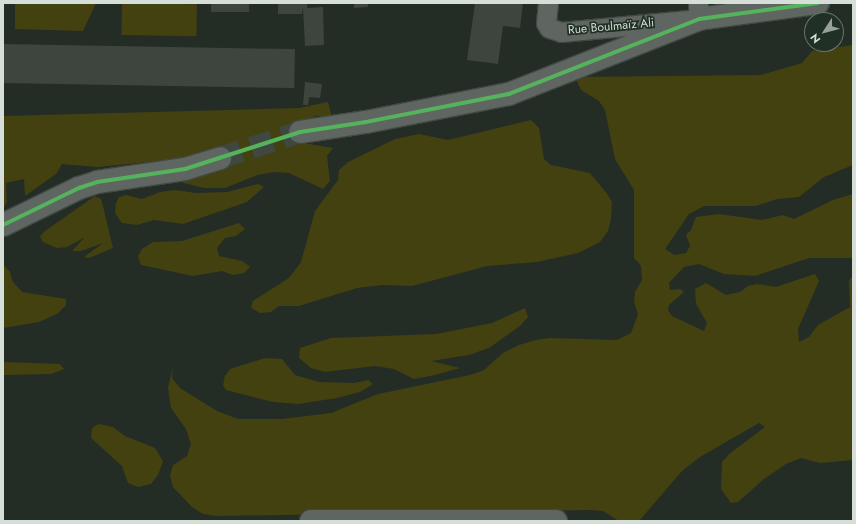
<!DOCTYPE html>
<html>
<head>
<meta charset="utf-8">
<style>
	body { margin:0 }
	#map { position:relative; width:856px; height:524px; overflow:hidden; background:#242c26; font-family:Jost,sans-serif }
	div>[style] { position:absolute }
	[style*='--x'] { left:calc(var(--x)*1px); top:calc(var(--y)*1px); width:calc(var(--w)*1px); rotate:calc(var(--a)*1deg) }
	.green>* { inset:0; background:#434110; transform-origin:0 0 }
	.building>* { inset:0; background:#3e443e; transform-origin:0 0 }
	.tertiary-tunnel>* { height:22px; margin-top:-11px; transform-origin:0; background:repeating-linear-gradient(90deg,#3f4741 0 22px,transparent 0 33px) }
	.roads { filter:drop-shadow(1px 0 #414843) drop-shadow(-1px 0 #414843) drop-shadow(0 1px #414843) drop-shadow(0 -1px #414843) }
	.minor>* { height:19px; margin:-9.5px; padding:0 9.5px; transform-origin:9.5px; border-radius:9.5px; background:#5f6560 }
	.tertiary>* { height:22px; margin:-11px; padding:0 11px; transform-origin:11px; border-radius:11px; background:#5f6560 }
	.secondary>* { height:22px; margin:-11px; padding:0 11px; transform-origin:11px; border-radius:11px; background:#5f6560 }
	.cycleway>* { height:4px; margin:-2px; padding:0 2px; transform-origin:2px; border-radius:2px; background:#56b35d }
	span { translate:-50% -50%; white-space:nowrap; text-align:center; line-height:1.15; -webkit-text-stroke:3.5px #203024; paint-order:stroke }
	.street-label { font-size:12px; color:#d5dfd8 }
	.frame { position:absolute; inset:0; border:4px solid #d5dfd8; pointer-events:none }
	.north { position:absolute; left:804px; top:12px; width:40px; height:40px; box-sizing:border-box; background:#203024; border:1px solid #68766c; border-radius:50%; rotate:234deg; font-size:11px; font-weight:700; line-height:16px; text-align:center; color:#d5dfd8 }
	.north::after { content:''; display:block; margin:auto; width:14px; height:18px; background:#97a09a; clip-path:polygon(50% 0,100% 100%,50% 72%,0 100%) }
</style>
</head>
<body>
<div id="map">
	<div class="green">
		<div style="clip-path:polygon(15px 3px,96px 3px,83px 31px,15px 29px)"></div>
		<div style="left:122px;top:3px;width:75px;height:32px;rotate:1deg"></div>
		<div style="clip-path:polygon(853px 45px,853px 165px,824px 177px,799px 197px,777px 199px,756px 206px,704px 206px,689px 214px,665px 249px,675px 255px,686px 253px,690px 246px,686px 235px,691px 230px,696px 217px,719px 214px,762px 220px,783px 215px,794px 219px,833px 200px,853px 194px,853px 258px,809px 258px,755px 276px,724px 274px,699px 264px,684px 267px,669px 283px,670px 290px,680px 289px,684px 292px,669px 305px,668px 310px,672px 316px,704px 331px,707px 323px,696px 304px,695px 289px,706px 283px,726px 295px,740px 292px,748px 286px,757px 284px,776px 287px,815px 274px,819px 281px,798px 329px,799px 342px,809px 337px,818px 325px,850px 307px,849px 280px,853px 276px,853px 460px,820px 463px,801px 458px,786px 464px,764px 479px,738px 502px,731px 503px,721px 489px,722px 462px,729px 454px,765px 427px,759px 423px,700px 457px,682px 471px,639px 521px,619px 521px,603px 511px,591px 510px,216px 516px,203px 514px,192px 507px,173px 487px,170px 475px,173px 465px,187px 456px,191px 444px,186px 429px,171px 408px,168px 388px,173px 367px,172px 378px,180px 388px,217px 411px,238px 419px,282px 419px,331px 413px,378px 394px,470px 375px,484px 370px,503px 353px,519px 345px,536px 340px,549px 338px,617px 340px,631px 333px,638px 314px,634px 302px,635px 292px,642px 280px,641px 266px,634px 258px,634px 190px,615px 159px,605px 110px,599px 101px,581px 90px,575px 77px,761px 75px,802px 63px,812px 51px)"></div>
		<div style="clip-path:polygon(328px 102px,332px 117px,315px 116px,306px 122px,297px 142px,333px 148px,327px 156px,330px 181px,323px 189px,289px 173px,274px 172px,257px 175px,225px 188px,205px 188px,183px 183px,189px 175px,238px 164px,230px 164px,207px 154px,196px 154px,178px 159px,98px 167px,62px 164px,56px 174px,25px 196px,24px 179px,6px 183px,7px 202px,3px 209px,3px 116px,299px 108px)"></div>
		<div style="clip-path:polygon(531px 120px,539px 128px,544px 159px,551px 165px,590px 173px,608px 195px,612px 202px,611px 219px,608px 231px,600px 242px,578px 253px,537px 262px,487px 266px,412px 286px,382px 285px,357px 288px,299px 306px,279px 306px,271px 312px,260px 313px,251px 308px,253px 301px,289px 278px,301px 262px,315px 211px,338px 180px,339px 170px,348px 162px,395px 139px,419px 134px,448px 140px)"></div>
		<div style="clip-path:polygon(258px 184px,264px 187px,247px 202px,183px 224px,154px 220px,137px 225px,122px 223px,115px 213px,116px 203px,119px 197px,126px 195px,142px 199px,160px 192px,175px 190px,196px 193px,227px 192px)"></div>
		<div style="clip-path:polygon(95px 196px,101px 199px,103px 206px,113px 248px,89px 258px,84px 257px,103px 243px,81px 251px,72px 251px,85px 237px,67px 247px,57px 248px,43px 242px,40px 236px,45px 231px)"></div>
		<div style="clip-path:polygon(239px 223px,245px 229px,236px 236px,225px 238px,217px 248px,219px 256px,242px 261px,250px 267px,244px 273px,233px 275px,222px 271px,193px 276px,141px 265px,138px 256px,142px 249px,153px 242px,182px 241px)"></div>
		<div style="clip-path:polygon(3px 264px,10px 272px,13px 282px,22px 292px,66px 299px,66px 305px,57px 314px,39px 322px,3px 328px)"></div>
		<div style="clip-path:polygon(525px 308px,528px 317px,520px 326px,489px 348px,469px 355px,431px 361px,460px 368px,435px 375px,414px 379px,394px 369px,375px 366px,325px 372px,311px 368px,299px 358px,300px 348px,331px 338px,436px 334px,492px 323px)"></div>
		<div style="clip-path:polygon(265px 358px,282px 359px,295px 375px,319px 382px,354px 383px,368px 380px,373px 384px,360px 392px,337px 398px,298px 404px,273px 402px,226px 390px,223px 385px,225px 376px,230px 369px)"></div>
		<div style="clip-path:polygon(3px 362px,60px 364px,64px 369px,51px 374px,3px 375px)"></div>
		<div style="clip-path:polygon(99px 424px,113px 427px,125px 436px,155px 448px,163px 461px,158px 475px,151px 484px,138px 487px,128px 483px,122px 466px,91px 438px,92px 428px)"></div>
	</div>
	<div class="building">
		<div style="left:211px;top:3px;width:38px;height:9px"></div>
		<div style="clip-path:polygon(278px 3px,307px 3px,307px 8px,323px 7px,324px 45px,305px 46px,303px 8px,302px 14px,278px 14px)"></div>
		<div style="clip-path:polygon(354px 3px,368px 3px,368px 7px,354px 8px)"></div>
		<div style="clip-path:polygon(475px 3px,523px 3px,520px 28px,503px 26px,498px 64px,467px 60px)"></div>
		<div style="left:3px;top:44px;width:292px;height:39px;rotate:1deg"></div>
		<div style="clip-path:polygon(305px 82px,322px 84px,320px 98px,309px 97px,308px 105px,303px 105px)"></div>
	</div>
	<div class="tertiary-tunnel">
		<div style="--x:220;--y:158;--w:84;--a:-18"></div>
	</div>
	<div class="roads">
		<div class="minor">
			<div style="--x:548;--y:3;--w:20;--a:96"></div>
			<div style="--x:546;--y:23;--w:6;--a:59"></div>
			<div style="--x:549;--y:28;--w:13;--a:18"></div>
			<div style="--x:561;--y:32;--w:139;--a:-5.4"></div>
			<div style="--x:699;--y:19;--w:16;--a:-94"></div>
		</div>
		<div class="tertiary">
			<div style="--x:300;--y:132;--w:67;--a:-8.6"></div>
			<div style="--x:366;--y:122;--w:146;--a:-11.1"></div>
			<div style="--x:509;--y:94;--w:204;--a:-21.5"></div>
			<div style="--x:699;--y:19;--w:120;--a:-7.7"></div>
			<div style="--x:3;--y:225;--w:85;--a:-26"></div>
			<div style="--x:79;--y:188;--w:19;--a:-18"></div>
			<div style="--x:97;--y:182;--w:89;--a:-8.4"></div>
			<div style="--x:185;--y:169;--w:37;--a:-17"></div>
		</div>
		<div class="secondary">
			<div style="--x:311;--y:521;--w:245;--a:0"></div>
		</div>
	</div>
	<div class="cycleway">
		<div style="--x:3;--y:225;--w:85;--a:-26"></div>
		<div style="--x:79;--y:188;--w:19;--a:-18"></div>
		<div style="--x:97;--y:182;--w:89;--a:-8.4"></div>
		<div style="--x:185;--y:169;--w:121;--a:-17.8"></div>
		<div style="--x:300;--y:132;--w:67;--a:-8.6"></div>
		<div style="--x:366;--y:122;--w:146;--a:-11.1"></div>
		<div style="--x:509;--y:94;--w:204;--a:-21.5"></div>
		<div style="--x:699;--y:19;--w:120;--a:-7.7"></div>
	</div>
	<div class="street-label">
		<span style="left:611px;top:27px;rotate:-5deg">Rue Boulmaïz Ali</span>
	</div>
	<div class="frame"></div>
	<div class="north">N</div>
</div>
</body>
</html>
